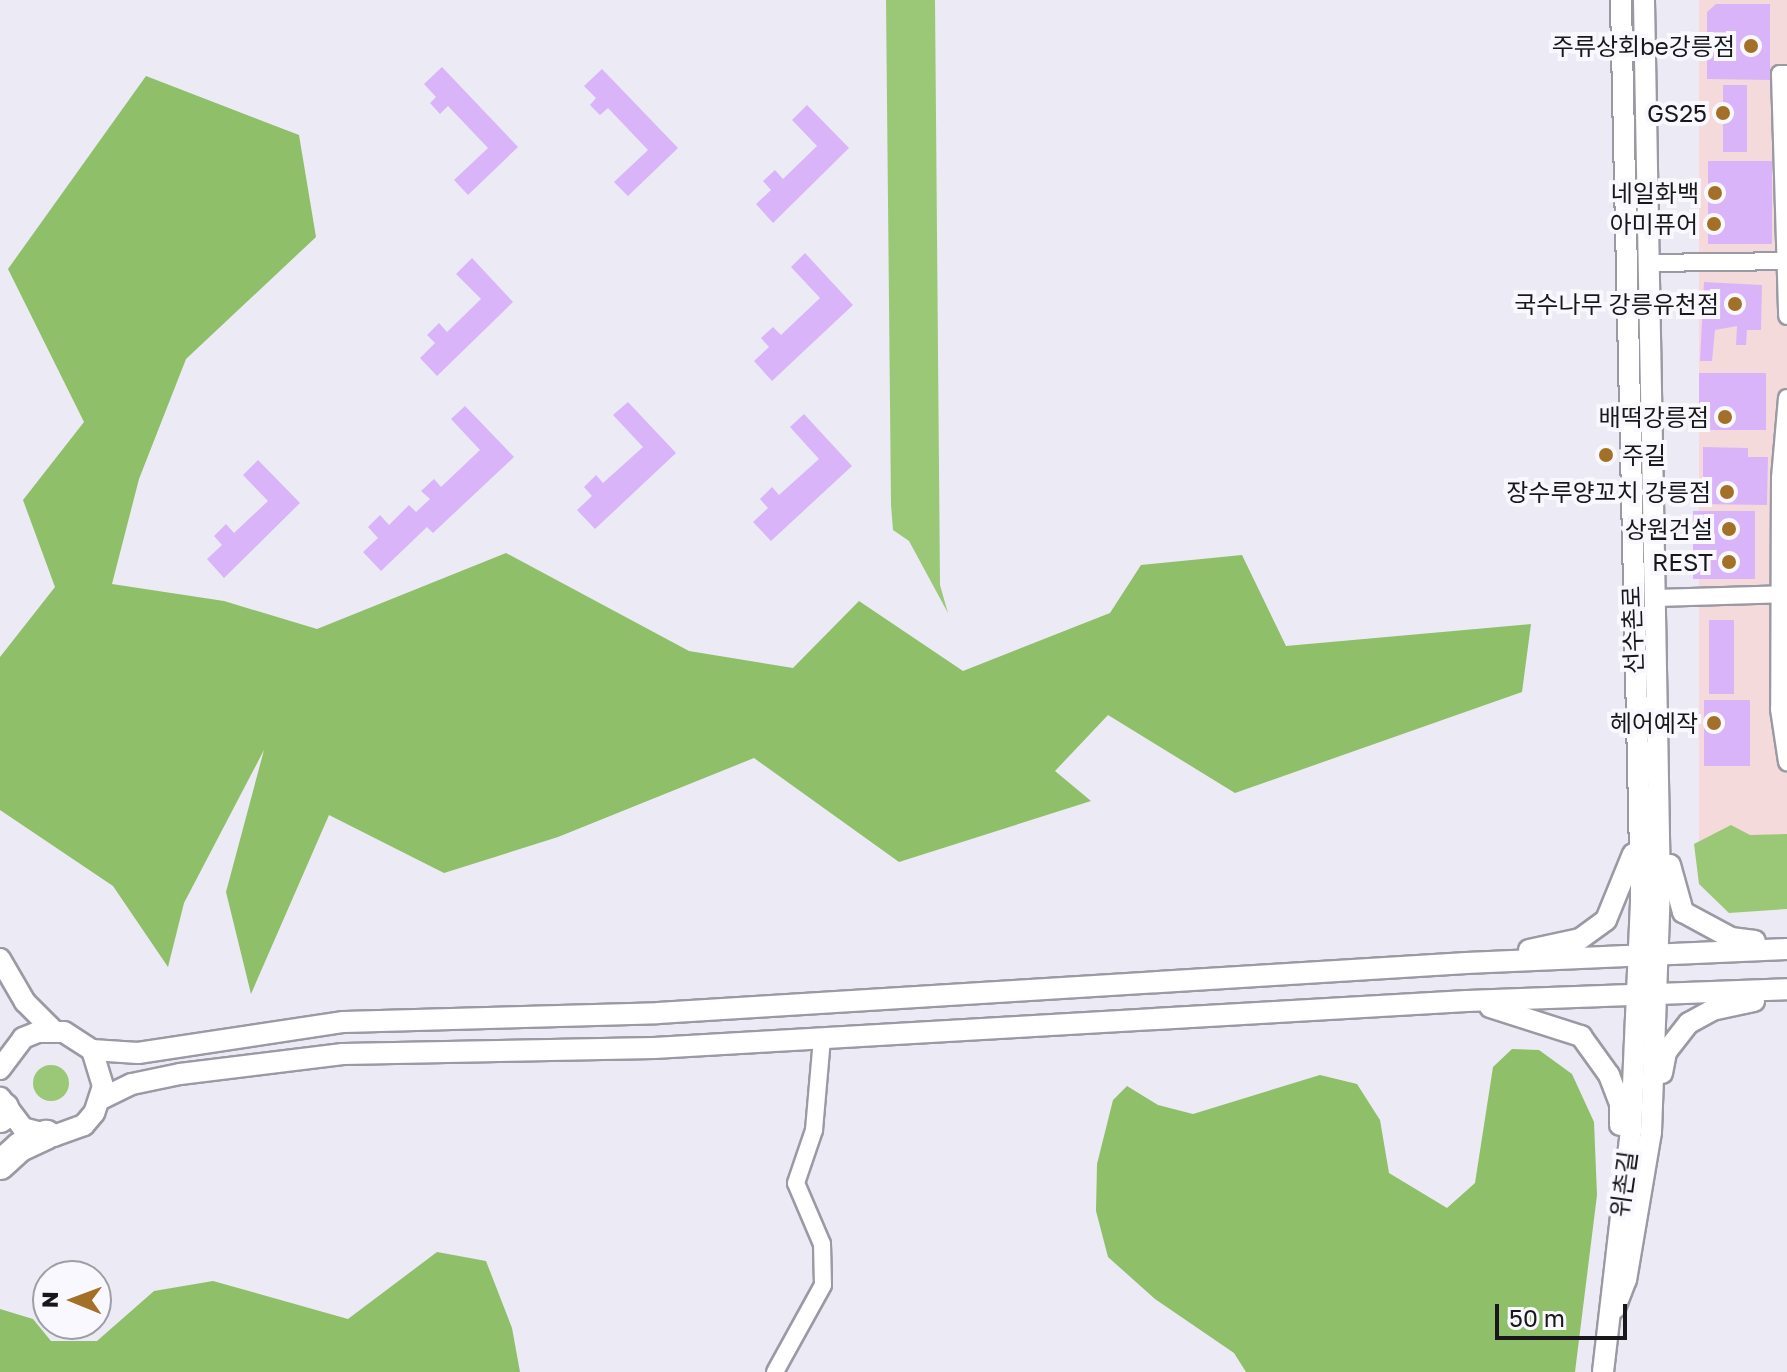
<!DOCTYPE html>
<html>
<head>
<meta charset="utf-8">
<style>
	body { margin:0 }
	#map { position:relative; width:1787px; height:1372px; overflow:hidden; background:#ebeaf5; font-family:"Golos Text","Noto Sans KR",sans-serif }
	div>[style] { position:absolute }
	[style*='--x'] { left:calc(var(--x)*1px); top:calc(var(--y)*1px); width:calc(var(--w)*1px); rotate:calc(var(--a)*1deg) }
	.commercial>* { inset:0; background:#f5dadb; transform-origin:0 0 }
	.green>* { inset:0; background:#9bc876 }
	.round { border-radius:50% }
	.forest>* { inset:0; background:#8fbf68 }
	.building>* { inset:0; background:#dab4f8; transform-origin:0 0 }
	.roads { filter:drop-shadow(2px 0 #9b9aa4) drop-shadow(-2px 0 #9b9aa4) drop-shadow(0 2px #9b9aa4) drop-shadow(0 -2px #9b9aa4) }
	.minor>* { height:16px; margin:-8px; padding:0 8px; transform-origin:8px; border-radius:8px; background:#fff }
	.tertiary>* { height:20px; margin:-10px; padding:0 10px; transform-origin:10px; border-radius:10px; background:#fff }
	.trunk>* { height:28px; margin:-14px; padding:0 14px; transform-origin:14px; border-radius:14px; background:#fff }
	.dots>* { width:22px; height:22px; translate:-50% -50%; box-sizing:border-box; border:4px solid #f8f8fe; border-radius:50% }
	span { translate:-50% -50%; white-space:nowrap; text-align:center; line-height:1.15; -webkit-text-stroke:8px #f8f8fe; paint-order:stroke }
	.poi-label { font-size:24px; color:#18181c }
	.right { translate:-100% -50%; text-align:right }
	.left { translate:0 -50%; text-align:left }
	.street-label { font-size:24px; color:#18181c }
	.north { position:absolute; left:32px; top:1260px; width:80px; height:80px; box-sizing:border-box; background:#f8f8fe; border:2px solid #9e9ea4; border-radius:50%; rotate:271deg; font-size:22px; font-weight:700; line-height:32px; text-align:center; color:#18181c }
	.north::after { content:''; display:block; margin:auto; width:28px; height:36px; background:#a37027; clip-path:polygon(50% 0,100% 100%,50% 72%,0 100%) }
	.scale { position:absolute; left:1495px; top:1304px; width:132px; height:36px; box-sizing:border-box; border:4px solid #18181c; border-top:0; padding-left:10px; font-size:24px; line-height:28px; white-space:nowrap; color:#18181c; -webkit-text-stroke:6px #f8f8fe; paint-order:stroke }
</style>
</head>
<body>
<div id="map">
	<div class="commercial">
		<div style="left:1699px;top:0;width:88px;height:844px"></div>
	</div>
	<div class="green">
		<div style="clip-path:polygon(886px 0,935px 0,940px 585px,948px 613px,909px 541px,893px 530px,891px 505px)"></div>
		<div style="clip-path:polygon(1731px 825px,1750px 835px,1787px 834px,1787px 909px,1729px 913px,1699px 884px,1694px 844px)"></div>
		<div class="round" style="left:33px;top:1065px;width:36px;height:36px"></div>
	</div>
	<div class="forest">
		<div style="clip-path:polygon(146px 76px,299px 135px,316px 237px,186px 359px,139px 479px,112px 584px,224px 601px,317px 629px,506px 553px,689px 651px,793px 668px,859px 601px,963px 671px,1110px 613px,1141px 565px,1242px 555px,1286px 646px,1531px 624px,1522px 692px,1235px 793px,1108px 715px,1055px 771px,1091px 801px,899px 862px,754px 758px,558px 837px,444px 873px,329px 815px,251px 994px,226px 892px,264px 750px,184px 903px,168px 967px,113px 886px,0 810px,0 657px,55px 587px,23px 500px,84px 422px,8px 269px)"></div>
		<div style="clip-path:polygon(1512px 1049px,1539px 1050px,1572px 1074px,1594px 1122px,1597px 1195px,1575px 1372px,1246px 1372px,1234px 1353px,1155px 1299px,1108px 1257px,1096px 1211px,1097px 1164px,1113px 1100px,1127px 1086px,1158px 1105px,1193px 1114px,1320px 1075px,1357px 1084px,1380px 1120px,1389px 1173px,1447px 1208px,1475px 1183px,1493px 1067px)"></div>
		<div style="clip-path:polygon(437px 1252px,486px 1261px,512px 1328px,520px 1372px,0 1372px,0 1309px,33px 1319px,51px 1341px,97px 1341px,154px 1291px,213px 1281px,348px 1319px)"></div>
	</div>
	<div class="building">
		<div style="clip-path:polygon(1716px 4px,1770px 4px,1770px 80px,1707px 79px,1707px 12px)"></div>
		<div style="clip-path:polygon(442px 67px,518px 147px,468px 195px,454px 180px,488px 148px,448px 106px,440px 114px,430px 103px,436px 97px,424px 84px)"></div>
		<div style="clip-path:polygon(602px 69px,678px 148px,628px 196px,614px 182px,648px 150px,608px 108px,600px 115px,590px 105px,596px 98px,584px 86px)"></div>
		<div style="left:1723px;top:85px;width:24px;height:67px"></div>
		<div style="clip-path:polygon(807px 105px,849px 148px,773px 223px,756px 204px,771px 190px,763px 181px,775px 170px,783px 179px,817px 146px,792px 120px)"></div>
		<div style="left:1708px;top:161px;width:64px;height:83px"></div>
		<div style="clip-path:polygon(805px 253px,853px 305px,772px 381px,754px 361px,769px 347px,761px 338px,773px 327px,781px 335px,820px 298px,791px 267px)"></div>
		<div style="clip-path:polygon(472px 258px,513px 302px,437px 376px,420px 358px,435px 343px,427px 335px,439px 323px,447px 332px,481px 299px,456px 274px)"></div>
		<div style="clip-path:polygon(1704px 282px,1762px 285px,1761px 330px,1747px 330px,1746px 345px,1736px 345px,1737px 326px,1715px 330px,1712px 361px,1700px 361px)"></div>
		<div style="left:1699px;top:373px;width:67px;height:57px"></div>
		<div style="clip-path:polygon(628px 402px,676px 453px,595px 529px,577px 510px,592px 496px,584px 487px,596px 475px,603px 483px,643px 447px,613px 415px)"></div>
		<div style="clip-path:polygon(465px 406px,514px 457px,433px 533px,427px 527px,381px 571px,363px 552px,378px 538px,368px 527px,380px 515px,389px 525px,409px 505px,416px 512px,430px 499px,421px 491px,434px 479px,441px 487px,480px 450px,451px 419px)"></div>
		<div style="clip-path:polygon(804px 414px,852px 466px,771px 541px,753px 522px,768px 508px,760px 499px,772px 487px,779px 495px,819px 459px,790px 427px)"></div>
		<div style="clip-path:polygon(1703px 447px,1748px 448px,1748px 457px,1768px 457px,1767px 505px,1696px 504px,1703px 485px)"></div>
		<div style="clip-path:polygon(258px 460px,300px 503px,224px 578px,207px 559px,222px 545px,214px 536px,226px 524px,234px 533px,268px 501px,243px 475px)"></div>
		<div style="left:1693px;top:511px;width:62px;height:68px"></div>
		<div style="left:1734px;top:620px;width:74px;height:25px;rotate:90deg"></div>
		<div style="left:1704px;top:700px;width:46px;height:66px"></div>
	</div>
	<div class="roads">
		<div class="minor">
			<div style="--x:1787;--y:74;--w:7;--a:180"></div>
			<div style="--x:1780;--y:74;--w:242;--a:88.3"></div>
			<div style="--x:1648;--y:263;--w:139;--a:-0.8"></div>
			<div style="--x:1787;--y:398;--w:80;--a:95"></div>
			<div style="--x:1780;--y:478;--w:231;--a:90.2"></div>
			<div style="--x:1779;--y:709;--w:54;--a:81.4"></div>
			<div style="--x:1656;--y:598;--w:131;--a:-1.7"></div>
			<div style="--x:775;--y:1372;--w:99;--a:-61.1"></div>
			<div style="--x:823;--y:1285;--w:41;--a:-91.4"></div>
			<div style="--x:822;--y:1244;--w:66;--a:-113.1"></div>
			<div style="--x:796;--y:1183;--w:56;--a:-71.2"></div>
			<div style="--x:814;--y:1130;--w:91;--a:-85"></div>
		</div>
		<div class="tertiary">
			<div style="--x:1670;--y:865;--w:49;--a:74.5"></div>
			<div style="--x:1683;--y:912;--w:55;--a:28.4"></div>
			<div style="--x:1731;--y:938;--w:24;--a:7"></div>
			<div style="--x:1529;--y:950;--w:52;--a:-12.2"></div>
			<div style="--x:1580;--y:939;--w:32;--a:-36"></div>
			<div style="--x:1606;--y:920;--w:71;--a:-67.8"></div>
			<div style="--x:0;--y:959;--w:50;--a:59.8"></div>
			<div style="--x:25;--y:1002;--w:40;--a:45"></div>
			<div style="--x:1490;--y:1007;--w:96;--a:17.7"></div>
			<div style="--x:1581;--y:1036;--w:48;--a:54.3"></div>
			<div style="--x:1609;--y:1075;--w:30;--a:69"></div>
			<div style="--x:1620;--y:1103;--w:22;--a:90"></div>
			<div style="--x:92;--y:1050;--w:46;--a:3.7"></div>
			<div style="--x:138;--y:1053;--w:208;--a:-8.6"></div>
			<div style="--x:344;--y:1022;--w:314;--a:-1.6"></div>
			<div style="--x:658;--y:1013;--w:810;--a:-3.54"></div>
			<div style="--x:1466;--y:963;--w:321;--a:-2.5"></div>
			<div style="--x:0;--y:1069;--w:39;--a:-53"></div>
			<div style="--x:23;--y:1038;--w:16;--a:-22"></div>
			<div style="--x:38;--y:1032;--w:26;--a:0"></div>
			<div style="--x:64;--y:1032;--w:33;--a:33"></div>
			<div style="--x:92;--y:1050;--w:38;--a:73"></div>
			<div style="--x:103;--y:1086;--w:28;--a:108"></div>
			<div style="--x:94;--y:1113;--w:16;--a:130"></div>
			<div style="--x:84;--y:1125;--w:32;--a:160"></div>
			<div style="--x:54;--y:1136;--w:32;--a:-166"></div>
			<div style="--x:23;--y:1128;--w:38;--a:-127"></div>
			<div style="--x:1662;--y:1073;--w:21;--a:-79"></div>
			<div style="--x:1666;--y:1052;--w:37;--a:-52"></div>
			<div style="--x:1689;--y:1023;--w:26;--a:-29"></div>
			<div style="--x:1712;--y:1010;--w:43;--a:-12.1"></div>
			<div style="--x:101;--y:1099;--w:34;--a:-26"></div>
			<div style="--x:132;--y:1084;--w:49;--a:-11.8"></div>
			<div style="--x:180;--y:1074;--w:164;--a:-7"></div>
			<div style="--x:343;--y:1054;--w:311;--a:-1.1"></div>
			<div style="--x:654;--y:1048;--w:814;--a:-3.31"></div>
			<div style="--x:1467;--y:1001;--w:320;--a:-2.1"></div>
			<div style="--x:1615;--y:1308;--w:30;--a:-69"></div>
			<div style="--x:1626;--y:1280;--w:150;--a:-80.4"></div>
			<div style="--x:1651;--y:1132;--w:241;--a:-87.9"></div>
			<div style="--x:1660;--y:891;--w:891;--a:-91.03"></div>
			<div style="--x:1603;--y:1372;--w:243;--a:-83.4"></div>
			<div style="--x:1631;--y:1131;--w:233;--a:-87.5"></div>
			<div style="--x:1641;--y:898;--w:898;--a:-91.28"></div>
		</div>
		<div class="trunk">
			<div style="--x:0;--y:1118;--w:11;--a:-68"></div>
			<div style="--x:0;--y:1165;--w:27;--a:-42"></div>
			<div style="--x:20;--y:1147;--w:29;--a:-25"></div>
		</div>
	</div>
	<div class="dots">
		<div style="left:1751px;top:46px;background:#a37027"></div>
		<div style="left:1723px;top:113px;background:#a37027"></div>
		<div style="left:1715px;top:193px;background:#a37027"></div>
		<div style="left:1714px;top:224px;background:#a37027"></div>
		<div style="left:1735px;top:304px;background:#a37027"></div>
		<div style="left:1725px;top:417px;background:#a37027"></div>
		<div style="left:1606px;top:455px;background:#a37027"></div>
		<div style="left:1727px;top:492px;background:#a37027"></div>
		<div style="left:1729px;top:529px;background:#a37027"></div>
		<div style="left:1729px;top:562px;background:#a37027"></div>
		<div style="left:1714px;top:723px;background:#a37027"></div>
	</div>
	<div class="poi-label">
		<span class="right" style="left:1735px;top:46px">주류상회be강릉점</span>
		<span class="right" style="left:1707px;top:113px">GS25</span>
		<span class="right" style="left:1699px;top:193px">네일화백</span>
		<span class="right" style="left:1698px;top:224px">아미퓨어</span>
		<span class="right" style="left:1719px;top:304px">국수나무 강릉유천점</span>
		<span class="right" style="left:1709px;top:417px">배떡강릉점</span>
		<span class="left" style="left:1622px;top:455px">주길</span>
		<span class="right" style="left:1711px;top:492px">장수루양꼬치 강릉점</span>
		<span class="right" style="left:1713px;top:529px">상원건설</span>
		<span class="right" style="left:1713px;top:562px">REST</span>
		<span class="right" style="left:1698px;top:723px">헤어예작</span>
	</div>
	<div class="street-label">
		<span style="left:1632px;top:630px;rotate:-92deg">선수촌로</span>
		<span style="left:1623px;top:1184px;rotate:-82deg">위촌길</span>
	</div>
	<div class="north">N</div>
	<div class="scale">50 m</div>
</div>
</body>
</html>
